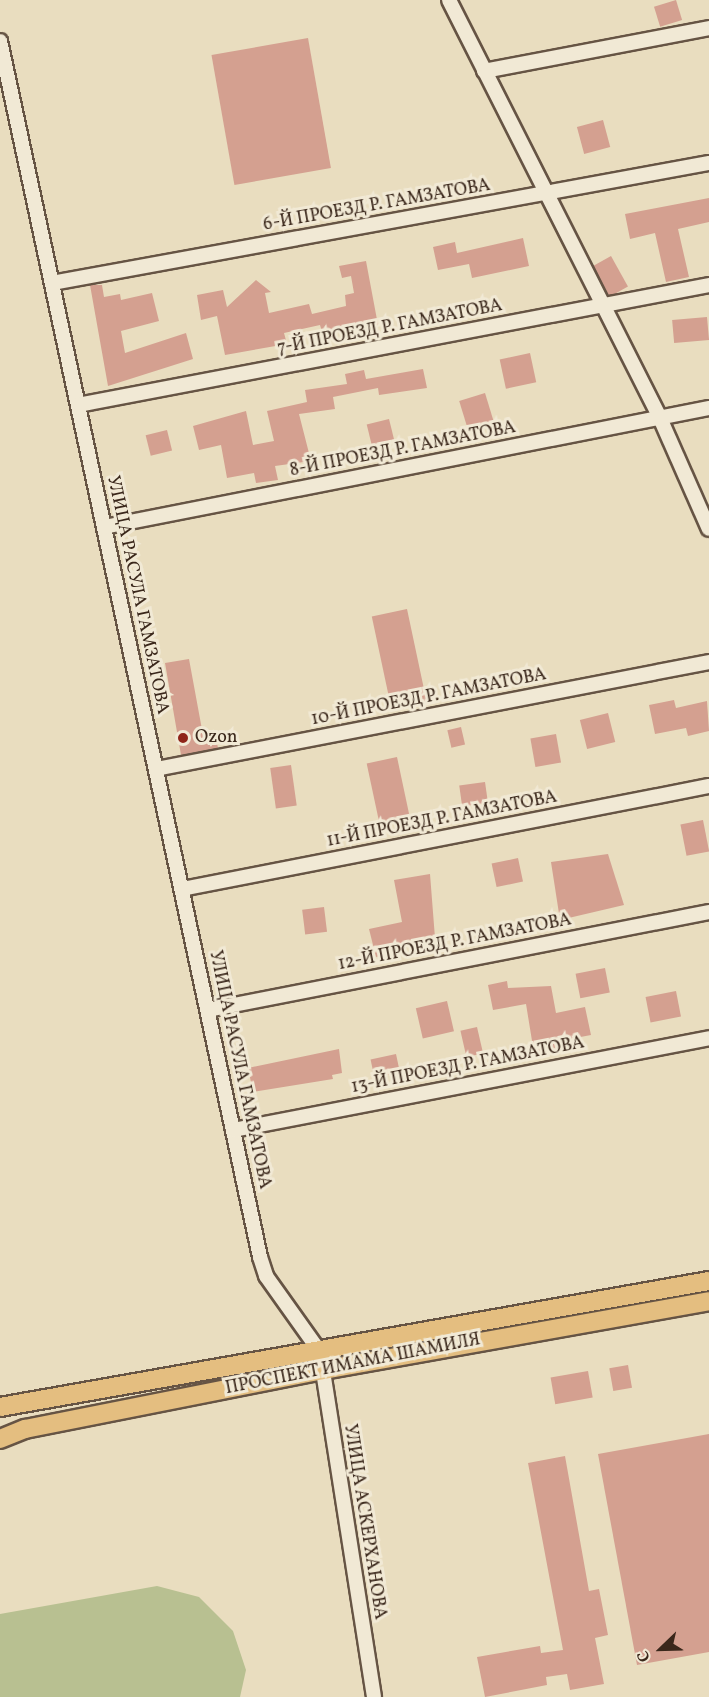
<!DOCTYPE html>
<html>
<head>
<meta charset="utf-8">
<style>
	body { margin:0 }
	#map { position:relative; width:709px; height:1697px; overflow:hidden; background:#e9ddbf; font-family:Vollkorn,serif }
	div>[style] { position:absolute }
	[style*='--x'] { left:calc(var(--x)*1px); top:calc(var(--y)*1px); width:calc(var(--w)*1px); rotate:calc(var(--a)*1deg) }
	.green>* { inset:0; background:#b8c091 }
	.building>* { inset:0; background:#d4a090; transform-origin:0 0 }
	.roads { filter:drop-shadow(2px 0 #665444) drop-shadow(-2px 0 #665444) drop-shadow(0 2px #665444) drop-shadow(0 -2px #665444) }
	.minor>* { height:14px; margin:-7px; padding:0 7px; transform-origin:7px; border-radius:7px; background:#f1e9d5 }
	.major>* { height:18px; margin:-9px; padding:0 9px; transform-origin:9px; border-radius:9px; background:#e4be80 }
	.dots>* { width:16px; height:16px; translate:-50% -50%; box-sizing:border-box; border:3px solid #f1e9d5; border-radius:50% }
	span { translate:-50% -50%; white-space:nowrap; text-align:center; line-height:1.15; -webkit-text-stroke:6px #f1e9d5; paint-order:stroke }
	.street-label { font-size:18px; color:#3a271b }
	.poi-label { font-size:18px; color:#3a271b }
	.left { translate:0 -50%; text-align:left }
	.north { position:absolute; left:631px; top:1619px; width:60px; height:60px; -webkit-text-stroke:4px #f1e9d5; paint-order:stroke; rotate:247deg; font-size:16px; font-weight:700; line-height:24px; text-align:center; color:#3a271b }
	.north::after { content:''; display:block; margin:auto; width:21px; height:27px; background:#3a271b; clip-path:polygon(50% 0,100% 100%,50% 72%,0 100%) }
</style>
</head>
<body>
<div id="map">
	<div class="green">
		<div style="clip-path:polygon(157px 1586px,199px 1597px,233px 1631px,246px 1670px,240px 1697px,0 1697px,0 1614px)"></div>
	</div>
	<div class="building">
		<div style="left:676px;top:0;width:21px;height:23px;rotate:73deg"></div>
		<div style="left:308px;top:38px;width:132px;height:98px;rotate:80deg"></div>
		<div style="left:603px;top:120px;width:28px;height:27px;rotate:75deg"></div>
		<div style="clip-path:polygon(709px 198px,709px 222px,678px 229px,689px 277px,666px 282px,655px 233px,630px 239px,625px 214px)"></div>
		<div style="clip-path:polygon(523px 238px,529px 266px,472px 278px,469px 264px,438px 270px,433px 247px,455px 242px,457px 253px)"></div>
		<div style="left:611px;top:256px;width:35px;height:21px;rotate:61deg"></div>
		<div style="clip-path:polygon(366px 261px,378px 325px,323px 335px,320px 325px,284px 333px,287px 344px,225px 355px,217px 316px,201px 320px,197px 295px,223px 290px,227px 307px,256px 280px,271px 292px,265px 293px,269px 313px,309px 304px,312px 314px,346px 306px,345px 295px,354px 293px,351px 276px,342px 278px,339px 266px)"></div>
		<div style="clip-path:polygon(90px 285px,102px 285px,104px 297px,120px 294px,121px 300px,152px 293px,159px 321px,121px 331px,125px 353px,186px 333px,193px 359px,108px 386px)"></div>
		<div style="left:707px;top:317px;width:23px;height:35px;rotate:85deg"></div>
		<div style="left:530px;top:353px;width:30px;height:31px;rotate:78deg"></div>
		<div style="clip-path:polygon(423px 369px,427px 388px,379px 395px,378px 388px,333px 397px,335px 409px,299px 414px,311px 461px,275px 466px,278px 480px,256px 483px,254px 473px,227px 478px,221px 445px,199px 450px,193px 426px,246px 411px,253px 445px,274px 441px,267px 411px,307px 402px,305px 390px,347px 384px,345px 374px,364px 370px,366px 379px)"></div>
		<div style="left:485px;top:393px;width:30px;height:27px;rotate:73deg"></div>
		<div style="left:389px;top:419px;width:21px;height:23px;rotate:76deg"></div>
		<div style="left:167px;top:430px;width:21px;height:22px;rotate:76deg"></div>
		<div style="left:407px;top:609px;width:97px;height:36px;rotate:78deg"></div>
		<div style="clip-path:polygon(189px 659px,203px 735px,215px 733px,218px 748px,181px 755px,165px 663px)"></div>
		<div style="clip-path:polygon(674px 700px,676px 708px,707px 701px,709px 731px,688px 736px,686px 728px,655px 734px,649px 705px)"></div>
		<div style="left:608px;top:713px;width:30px;height:29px;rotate:76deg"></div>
		<div style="left:461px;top:727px;width:18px;height:14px;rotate:77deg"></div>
		<div style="left:556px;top:734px;width:29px;height:26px;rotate:80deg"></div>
		<div style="left:397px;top:757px;width:62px;height:31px;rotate:78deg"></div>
		<div style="left:291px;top:765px;width:41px;height:21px;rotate:82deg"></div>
		<div style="left:485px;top:782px;width:21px;height:26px;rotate:82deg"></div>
		<div style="left:703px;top:820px;width:32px;height:23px;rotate:79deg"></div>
		<div style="clip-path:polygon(608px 854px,624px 905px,560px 920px,551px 862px)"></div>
		<div style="left:518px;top:858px;width:24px;height:27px;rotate:78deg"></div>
		<div style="clip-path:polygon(430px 874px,435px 938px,399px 944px,400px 950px,376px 957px,369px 929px,402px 922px,394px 880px)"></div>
		<div style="left:324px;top:907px;width:25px;height:22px;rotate:83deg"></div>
		<div style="left:605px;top:968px;width:25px;height:30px;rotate:79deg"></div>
		<div style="clip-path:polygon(507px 981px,508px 988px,551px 986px,556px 1013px,585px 1007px,591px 1035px,554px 1042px,555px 1048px,534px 1053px,526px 1004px,493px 1010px,488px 985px)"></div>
		<div style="left:676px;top:991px;width:26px;height:31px;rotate:79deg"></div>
		<div style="left:447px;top:1001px;width:31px;height:32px;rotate:77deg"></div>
		<div style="left:477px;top:1027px;width:27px;height:17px;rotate:77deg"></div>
		<div style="clip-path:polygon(339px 1049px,342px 1073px,332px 1075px,333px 1079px,253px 1092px,248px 1068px)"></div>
		<div style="left:396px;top:1054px;width:19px;height:26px;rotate:78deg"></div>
		<div style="left:628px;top:1365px;width:23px;height:19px;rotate:80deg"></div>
		<div style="left:588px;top:1371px;width:27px;height:38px;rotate:80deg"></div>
		<div style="clip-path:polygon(709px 1434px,709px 1652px,637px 1665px,598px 1454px)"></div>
		<div style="clip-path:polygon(565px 1456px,589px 1591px,599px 1589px,608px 1635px,595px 1638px,604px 1684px,570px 1690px,567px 1674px,546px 1677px,547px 1685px,485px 1697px,477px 1657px,540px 1646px,541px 1653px,563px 1650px,528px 1463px)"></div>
	</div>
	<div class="roads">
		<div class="minor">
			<div style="--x:449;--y:0;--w:468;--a:63.2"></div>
			<div style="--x:660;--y:418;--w:121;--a:66.2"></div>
			<div style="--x:0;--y:41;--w:1243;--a:77.93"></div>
			<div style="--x:260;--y:1257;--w:20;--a:72"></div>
			<div style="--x:266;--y:1276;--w:93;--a:54.6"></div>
			<div style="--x:320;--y:1352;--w:349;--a:81.1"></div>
			<div style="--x:484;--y:71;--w:229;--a:-10.8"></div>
			<div style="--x:52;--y:283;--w:668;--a:-10.35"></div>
			<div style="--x:78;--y:405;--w:642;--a:-10.77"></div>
			<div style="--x:104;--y:527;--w:617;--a:-11.13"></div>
			<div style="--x:156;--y:769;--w:563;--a:-10.95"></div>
			<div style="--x:182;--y:889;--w:537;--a:-11.06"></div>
			<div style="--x:208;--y:1010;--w:510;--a:-11.07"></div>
			<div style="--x:233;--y:1130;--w:485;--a:-10.9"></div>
		</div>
		<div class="major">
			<div style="--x:0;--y:1407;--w:720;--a:-10.08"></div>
			<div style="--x:0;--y:1439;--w:27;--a:-22"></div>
			<div style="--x:25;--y:1429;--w:304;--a:-11.2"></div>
			<div style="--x:323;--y:1370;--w:392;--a:-10.1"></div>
		</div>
	</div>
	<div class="dots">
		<div style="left:183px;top:738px;background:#8f2418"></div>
	</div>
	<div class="street-label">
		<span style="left:377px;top:206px;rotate:-10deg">6-Й ПРОЕЗД Р. ГАМЗАТОВА</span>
		<span style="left:390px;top:328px;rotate:-11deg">7-Й ПРОЕЗД Р. ГАМЗАТОВА</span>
		<span style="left:403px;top:450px;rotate:-11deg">8-Й ПРОЕЗД Р. ГАМЗАТОВА</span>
		<span style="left:137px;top:595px;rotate:78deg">УЛИЦА РАСУЛА ГАМЗАТОВА</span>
		<span style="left:429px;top:698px;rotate:-11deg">10-Й ПРОЕЗД Р. ГАМЗАТОВА</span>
		<span style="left:442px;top:820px;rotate:-11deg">11-Й ПРОЕЗД Р. ГАМЗАТОВА</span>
		<span style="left:455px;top:943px;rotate:-11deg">12-Й ПРОЕЗД Р. ГАМЗАТОВА</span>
		<span style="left:468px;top:1066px;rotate:-11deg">13-Й ПРОЕЗД Р. ГАМЗАТОВА</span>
		<span style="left:239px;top:1070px;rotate:78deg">УЛИЦА РАСУЛА ГАМЗАТОВА</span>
		<span style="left:353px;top:1365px;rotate:-11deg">ПРОСПЕКТ ИМАМА ШАМИЛЯ</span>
		<span style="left:364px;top:1522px;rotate:81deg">УЛИЦА АСКЕРХАНОВА</span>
	</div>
	<div class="poi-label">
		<span class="left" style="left:195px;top:738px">Ozon</span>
	</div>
	<div class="north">С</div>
</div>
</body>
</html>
